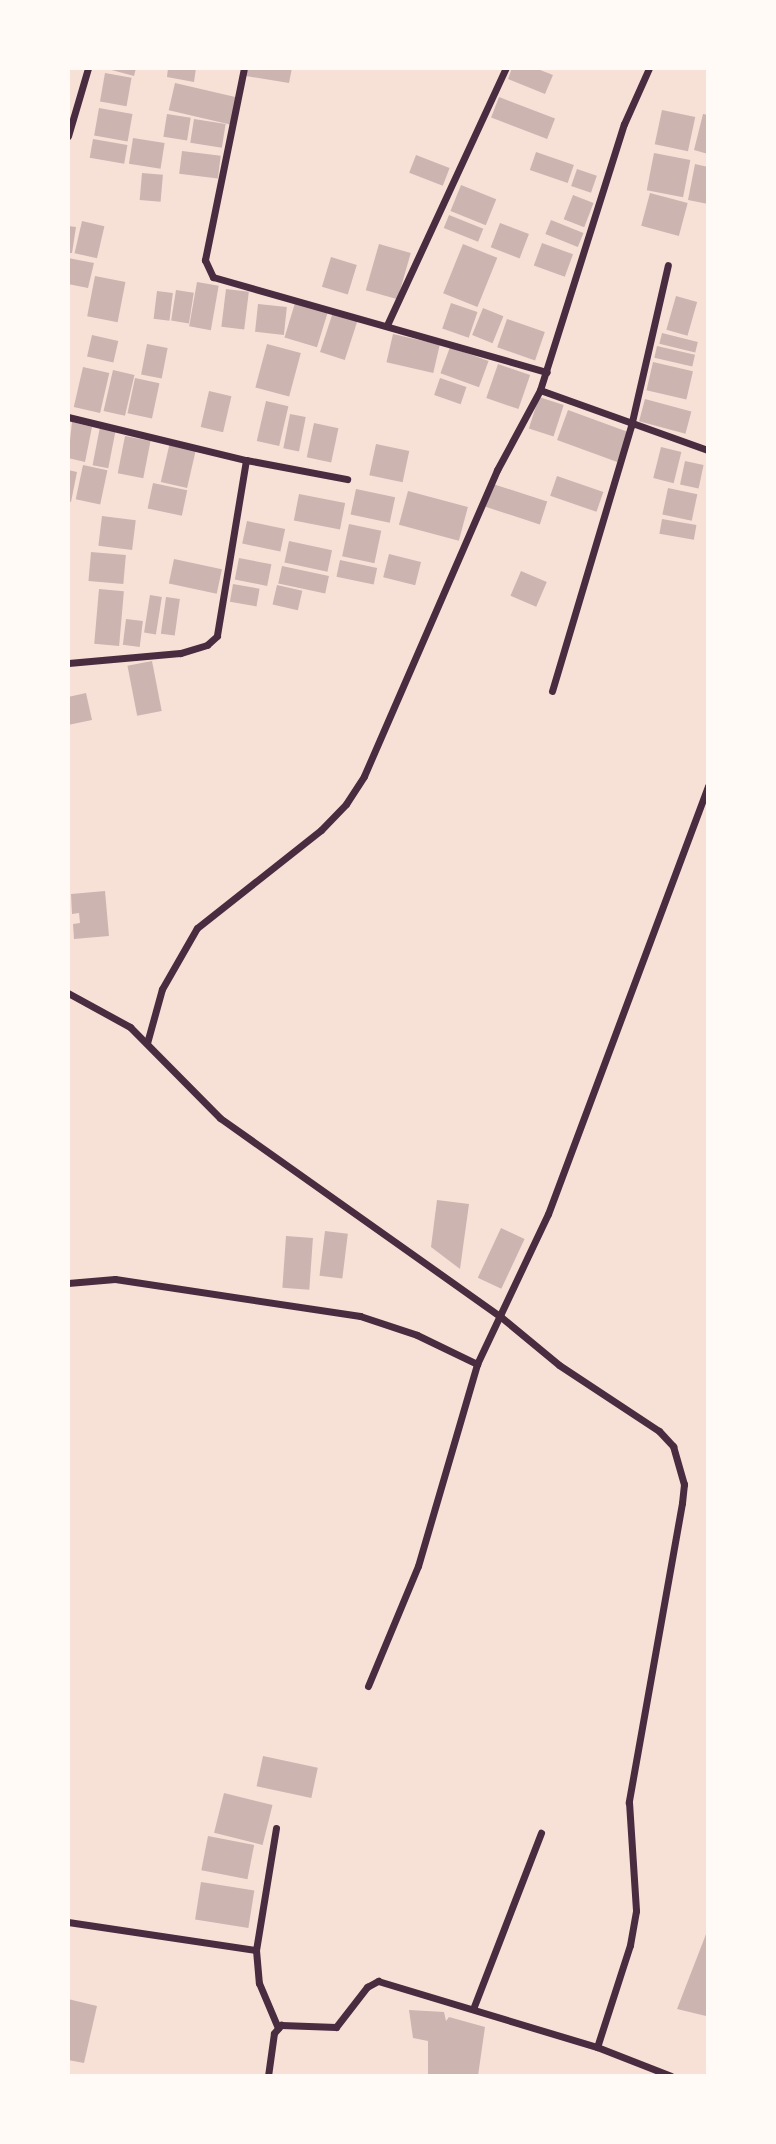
<!DOCTYPE html>
<html>
<head>
<meta charset="utf-8">
<style>
	body { margin:0 }
	#map { position:relative; width:776px; height:2144px; overflow:hidden; background:#f7e1d7; font-family:"PT Sans Narrow",sans-serif }
	div>[style] { position:absolute }
	[style*='--x'] { left:calc(var(--x)*1px); top:calc(var(--y)*1px); width:calc(var(--w)*1px); rotate:calc(var(--a)*1deg) }
	.building>* { inset:0; background:#ccb4b1; transform-origin:0 0 }
	.minor>* { height:7px; margin:-3.5px; padding:0 3.5px; transform-origin:3.5px; border-radius:3.5px; background:#4a2c40 }
	span { translate:-50% -50%; white-space:nowrap; text-align:center; line-height:1.15; -webkit-text-stroke:5px #fffaf5; paint-order:stroke }
	.frame { position:absolute; inset:0; border:70px solid #fffaf5; pointer-events:none }
</style>
</head>
<body>
<div id="map">
	<div class="building">
		<div style="clip-path:polygon(104px 68px,136px 68px,134px 76px)"></div>
		<div style="clip-path:polygon(168px 68px,196px 68px,194px 82px,167px 77px)"></div>
		<div style="clip-path:polygon(248px 68px,292px 68px,289px 83px,246px 76px)"></div>
		<div style="clip-path:polygon(512px 68px,535px 68px,553px 75px,545px 94px,508px 79px)"></div>
		<div style="left:105px;top:73px;width:27px;height:29px;rotate:10deg"></div>
		<div style="left:175px;top:83px;width:63px;height:28px;rotate:13deg"></div>
		<div style="left:499px;top:97px;width:60px;height:22px;rotate:21deg"></div>
		<div style="left:99px;top:108px;width:34px;height:28px;rotate:10deg"></div>
		<div style="left:662px;top:110px;width:34px;height:35px;rotate:12deg"></div>
		<div style="left:167px;top:114px;width:24px;height:23px;rotate:9deg"></div>
		<div style="clip-path:polygon(703px 114px,708px 115px,708px 154px,694px 150px)"></div>
		<div style="left:194px;top:119px;width:32px;height:24px;rotate:9deg"></div>
		<div style="left:133px;top:138px;width:32px;height:26px;rotate:9deg"></div>
		<div style="left:93px;top:139px;width:35px;height:19px;rotate:10deg"></div>
		<div style="left:182px;top:151px;width:39px;height:23px;rotate:7deg"></div>
		<div style="left:536px;top:152px;width:40px;height:19px;rotate:19deg"></div>
		<div style="left:654px;top:153px;width:37px;height:38px;rotate:11deg"></div>
		<div style="left:416px;top:155px;width:36px;height:19px;rotate:21deg"></div>
		<div style="clip-path:polygon(695px 164px,708px 167px,708px 204px,688px 200px)"></div>
		<div style="left:577px;top:169px;width:21px;height:18px;rotate:19deg"></div>
		<div style="left:142px;top:173px;width:21px;height:27px;rotate:5deg"></div>
		<div style="left:461px;top:185px;width:38px;height:28px;rotate:22deg"></div>
		<div style="left:650px;top:193px;width:39px;height:34px;rotate:15deg"></div>
		<div style="left:573px;top:195px;width:22px;height:26px;rotate:21deg"></div>
		<div style="left:449px;top:215px;width:37px;height:14px;rotate:22deg"></div>
		<div style="left:551px;top:220px;width:35px;height:15px;rotate:22deg"></div>
		<div style="left:82px;top:221px;width:23px;height:33px;rotate:13deg"></div>
		<div style="left:500px;top:223px;width:31px;height:26px;rotate:21deg"></div>
		<div style="clip-path:polygon(68px 226px,76px 227px,72px 253px,68px 253px)"></div>
		<div style="left:542px;top:243px;width:33px;height:24px;rotate:20deg"></div>
		<div style="left:379px;top:244px;width:33px;height:48px;rotate:16deg"></div>
		<div style="left:463px;top:244px;width:37px;height:53px;rotate:22deg"></div>
		<div style="left:331px;top:257px;width:27px;height:31px;rotate:17deg"></div>
		<div style="clip-path:polygon(68px 258px,94px 263px,88px 288px,68px 284px)"></div>
		<div style="left:95px;top:276px;width:31px;height:41px;rotate:11deg"></div>
		<div style="left:197px;top:282px;width:22px;height:45px;rotate:10deg"></div>
		<div style="left:226px;top:289px;width:23px;height:38px;rotate:7deg"></div>
		<div style="left:176px;top:290px;width:18px;height:31px;rotate:9deg"></div>
		<div style="left:157px;top:291px;width:16px;height:28px;rotate:7deg"></div>
		<div style="left:676px;top:296px;width:22px;height:35px;rotate:16deg"></div>
		<div style="left:295px;top:303px;width:34px;height:36px;rotate:17deg"></div>
		<div style="left:451px;top:303px;width:28px;height:27px;rotate:19deg"></div>
		<div style="left:258px;top:304px;width:29px;height:28px;rotate:6deg"></div>
		<div style="left:483px;top:308px;width:22px;height:29px;rotate:22deg"></div>
		<div style="left:333px;top:312px;width:26px;height:42px;rotate:18deg"></div>
		<div style="left:507px;top:319px;width:40px;height:30px;rotate:19deg"></div>
		<div style="left:662px;top:333px;width:37px;height:11px;rotate:14deg"></div>
		<div style="left:393px;top:334px;width:48px;height:29px;rotate:13deg"></div>
		<div style="left:92px;top:335px;width:27px;height:22px;rotate:13deg"></div>
		<div style="left:147px;top:344px;width:21px;height:31px;rotate:11deg"></div>
		<div style="left:267px;top:344px;width:35px;height:45px;rotate:15deg"></div>
		<div style="left:657px;top:346px;width:39px;height:12px;rotate:13deg"></div>
		<div style="left:450px;top:347px;width:41px;height:28px;rotate:20deg"></div>
		<div style="left:653px;top:362px;width:41px;height:29px;rotate:13deg"></div>
		<div style="left:498px;top:364px;width:34px;height:36px;rotate:19deg"></div>
		<div style="left:83px;top:367px;width:27px;height:41px;rotate:13deg"></div>
		<div style="left:113px;top:370px;width:22px;height:42px;rotate:13deg"></div>
		<div style="left:135px;top:378px;width:25px;height:36px;rotate:12deg"></div>
		<div style="left:440px;top:378px;width:28px;height:18px;rotate:19deg"></div>
		<div style="left:209px;top:391px;width:23px;height:37px;rotate:13deg"></div>
		<div style="left:539px;top:397px;width:26px;height:33px;rotate:18deg"></div>
		<div style="left:645px;top:399px;width:48px;height:23px;rotate:15deg"></div>
		<div style="left:266px;top:401px;width:23px;height:41px;rotate:13deg"></div>
		<div style="left:568px;top:410px;width:64px;height:32px;rotate:20deg"></div>
		<div style="left:290px;top:414px;width:16px;height:35px;rotate:11deg"></div>
		<div style="clip-path:polygon(72px 422px,92px 427px,85px 462px,68px 458px)"></div>
		<div style="left:314px;top:423px;width:25px;height:35px;rotate:12deg"></div>
		<div style="left:100px;top:427px;width:16px;height:39px;rotate:11deg"></div>
		<div style="left:125px;top:436px;width:26px;height:38px;rotate:11deg"></div>
		<div style="left:170px;top:442px;width:27px;height:41px;rotate:13deg"></div>
		<div style="left:376px;top:444px;width:34px;height:32px;rotate:12deg"></div>
		<div style="left:661px;top:447px;width:21px;height:32px;rotate:14deg"></div>
		<div style="left:685px;top:461px;width:19px;height:24px;rotate:12deg"></div>
		<div style="left:83px;top:465px;width:25px;height:35px;rotate:12deg"></div>
		<div style="clip-path:polygon(68px 470px,77px 472px,71px 502px,68px 501px)"></div>
		<div style="left:557px;top:476px;width:49px;height:21px;rotate:19deg"></div>
		<div style="left:153px;top:483px;width:35px;height:26px;rotate:12deg"></div>
		<div style="left:493px;top:484px;width:57px;height:24px;rotate:18deg"></div>
		<div style="left:668px;top:488px;width:30px;height:27px;rotate:12deg"></div>
		<div style="left:356px;top:489px;width:40px;height:26px;rotate:12deg"></div>
		<div style="left:408px;top:491px;width:62px;height:35px;rotate:15deg"></div>
		<div style="left:299px;top:494px;width:47px;height:27px;rotate:11deg"></div>
		<div style="left:102px;top:516px;width:34px;height:30px;rotate:7deg"></div>
		<div style="left:662px;top:519px;width:35px;height:15px;rotate:10deg"></div>
		<div style="left:247px;top:521px;width:39px;height:23px;rotate:12deg"></div>
		<div style="left:349px;top:524px;width:33px;height:33px;rotate:12deg"></div>
		<div style="left:289px;top:541px;width:44px;height:22px;rotate:12deg"></div>
		<div style="left:91px;top:552px;width:35px;height:29px;rotate:5deg"></div>
		<div style="left:389px;top:554px;width:33px;height:24px;rotate:14deg"></div>
		<div style="left:239px;top:558px;width:33px;height:22px;rotate:11deg"></div>
		<div style="left:174px;top:559px;width:49px;height:25px;rotate:12deg"></div>
		<div style="left:340px;top:560px;width:38px;height:17px;rotate:12deg"></div>
		<div style="left:282px;top:566px;width:48px;height:18px;rotate:12deg"></div>
		<div style="left:521px;top:571px;width:28px;height:27px;rotate:23deg"></div>
		<div style="left:233px;top:584px;width:27px;height:18px;rotate:10deg"></div>
		<div style="left:277px;top:585px;width:26px;height:20px;rotate:13deg"></div>
		<div style="left:99px;top:589px;width:25px;height:55px;rotate:5deg"></div>
		<div style="left:150px;top:595px;width:12px;height:38px;rotate:9deg"></div>
		<div style="left:166px;top:597px;width:14px;height:37px;rotate:8deg"></div>
		<div style="left:126px;top:619px;width:17px;height:26px;rotate:7deg"></div>
		<div style="left:152px;top:661px;width:51px;height:25px;rotate:79deg"></div>
		<div style="clip-path:polygon(86px 693px,92px 720px,68px 725px,68px 697px)"></div>
		<div style="clip-path:polygon(105px 891px,109px 936px,74px 939px,73px 924px,80px 923px,79px 913px,72px 914px,71px 894px)"></div>
		<div style="clip-path:polygon(437px 1200px,469px 1204px,460px 1269px,431px 1247px)"></div>
		<div style="left:501px;top:1228px;width:26px;height:55px;rotate:25deg"></div>
		<div style="left:325px;top:1231px;width:23px;height:45px;rotate:7deg"></div>
		<div style="left:286px;top:1236px;width:27px;height:52px;rotate:4deg"></div>
		<div style="left:263px;top:1756px;width:56px;height:31px;rotate:12deg"></div>
		<div style="left:224px;top:1793px;width:50px;height:41px;rotate:14deg"></div>
		<div style="left:208px;top:1836px;width:47px;height:35px;rotate:11deg"></div>
		<div style="left:201px;top:1882px;width:54px;height:38px;rotate:9deg"></div>
		<div style="clip-path:polygon(708px 1929px,708px 2021px,706px 2016px,677px 2009px)"></div>
		<div style="clip-path:polygon(68px 1999px,97px 2006px,84px 2063px,68px 2060px)"></div>
		<div style="clip-path:polygon(409px 2010px,444px 2012px,446px 2021px,449px 2017px,485px 2027px,478px 2076px,428px 2076px,428px 2041px,413px 2038px)"></div>
	</div>
	<div class="minor">
		<div style="--x:244;--y:68;--w:196;--a:101.5"></div>
		<div style="--x:205;--y:260;--w:19;--a:65"></div>
		<div style="--x:213;--y:277;--w:347;--a:15.9"></div>
		<div style="--x:68;--y:136;--w:71;--a:-73.6"></div>
		<div style="--x:387;--y:325;--w:283;--a:-65.2"></div>
		<div style="--x:540;--y:390;--w:178;--a:19.7"></div>
		<div style="--x:68;--y:417;--w:183;--a:13.6"></div>
		<div style="--x:246;--y:460;--w:178;--a:99.4"></div>
		<div style="--x:217;--y:636;--w:13;--a:138"></div>
		<div style="--x:207;--y:645;--w:28;--a:163"></div>
		<div style="--x:180;--y:653;--w:112;--a:174.9"></div>
		<div style="--x:246;--y:460;--w:103;--a:10.7"></div>
		<div style="--x:552;--y:691;--w:277;--a:-73.4"></div>
		<div style="--x:631;--y:426;--w:165;--a:-77.1"></div>
		<div style="--x:68;--y:993;--w:71;--a:28.7"></div>
		<div style="--x:130;--y:1027;--w:128;--a:45.3"></div>
		<div style="--x:220;--y:1118;--w:344;--a:35.3"></div>
		<div style="--x:501;--y:1317;--w:75;--a:39.6"></div>
		<div style="--x:559;--y:1365;--w:120;--a:33.4"></div>
		<div style="--x:659;--y:1431;--w:21;--a:47"></div>
		<div style="--x:673;--y:1446;--w:40;--a:74"></div>
		<div style="--x:684;--y:1484;--w:19;--a:96"></div>
		<div style="--x:682;--y:1503;--w:304;--a:100.1"></div>
		<div style="--x:629;--y:1802;--w:109;--a:86.3"></div>
		<div style="--x:636;--y:1911;--w:35;--a:100"></div>
		<div style="--x:630;--y:1945;--w:107;--a:107.9"></div>
		<div style="--x:147;--y:1043;--w:56;--a:-74.5"></div>
		<div style="--x:162;--y:989;--w:70;--a:-60.2"></div>
		<div style="--x:197;--y:928;--w:158;--a:-38.3"></div>
		<div style="--x:321;--y:830;--w:36;--a:-46"></div>
		<div style="--x:346;--y:804;--w:33;--a:-57"></div>
		<div style="--x:364;--y:776;--w:334;--a:-66.5"></div>
		<div style="--x:497;--y:470;--w:91;--a:-61.7"></div>
		<div style="--x:540;--y:390;--w:279;--a:-72.5"></div>
		<div style="--x:624;--y:124;--w:61;--a:-65.9"></div>
		<div style="--x:68;--y:1283;--w:47;--a:-4.9"></div>
		<div style="--x:115;--y:1279;--w:248;--a:8.6"></div>
		<div style="--x:360;--y:1316;--w:60;--a:18.4"></div>
		<div style="--x:417;--y:1335;--w:67;--a:25.8"></div>
		<div style="--x:368;--y:1686;--w:130;--a:-67.4"></div>
		<div style="--x:418;--y:1566;--w:210;--a:-73.7"></div>
		<div style="--x:477;--y:1364;--w:166;--a:-64.7"></div>
		<div style="--x:548;--y:1214;--w:457;--a:-69.5"></div>
		<div style="--x:276;--y:1828;--w:124;--a:99.3"></div>
		<div style="--x:256;--y:1950;--w:33;--a:85"></div>
		<div style="--x:259;--y:1983;--w:49;--a:67.1"></div>
		<div style="--x:68;--y:1922;--w:190;--a:8.5"></div>
		<div style="--x:473;--y:2009;--w:189;--a:-68.9"></div>
		<div style="--x:268;--y:2076;--w:43;--a:-82.1"></div>
		<div style="--x:274;--y:2033;--w:11;--a:-49"></div>
		<div style="--x:281;--y:2025;--w:55;--a:2.1"></div>
		<div style="--x:336;--y:2027;--w:51;--a:-52.2"></div>
		<div style="--x:367;--y:1987;--w:13;--a:-29"></div>
		<div style="--x:378;--y:1981;--w:229;--a:16.8"></div>
		<div style="--x:597;--y:2047;--w:79;--a:21.4"></div>
	</div>
	<div class="frame"></div>
</div>
</body>
</html>
